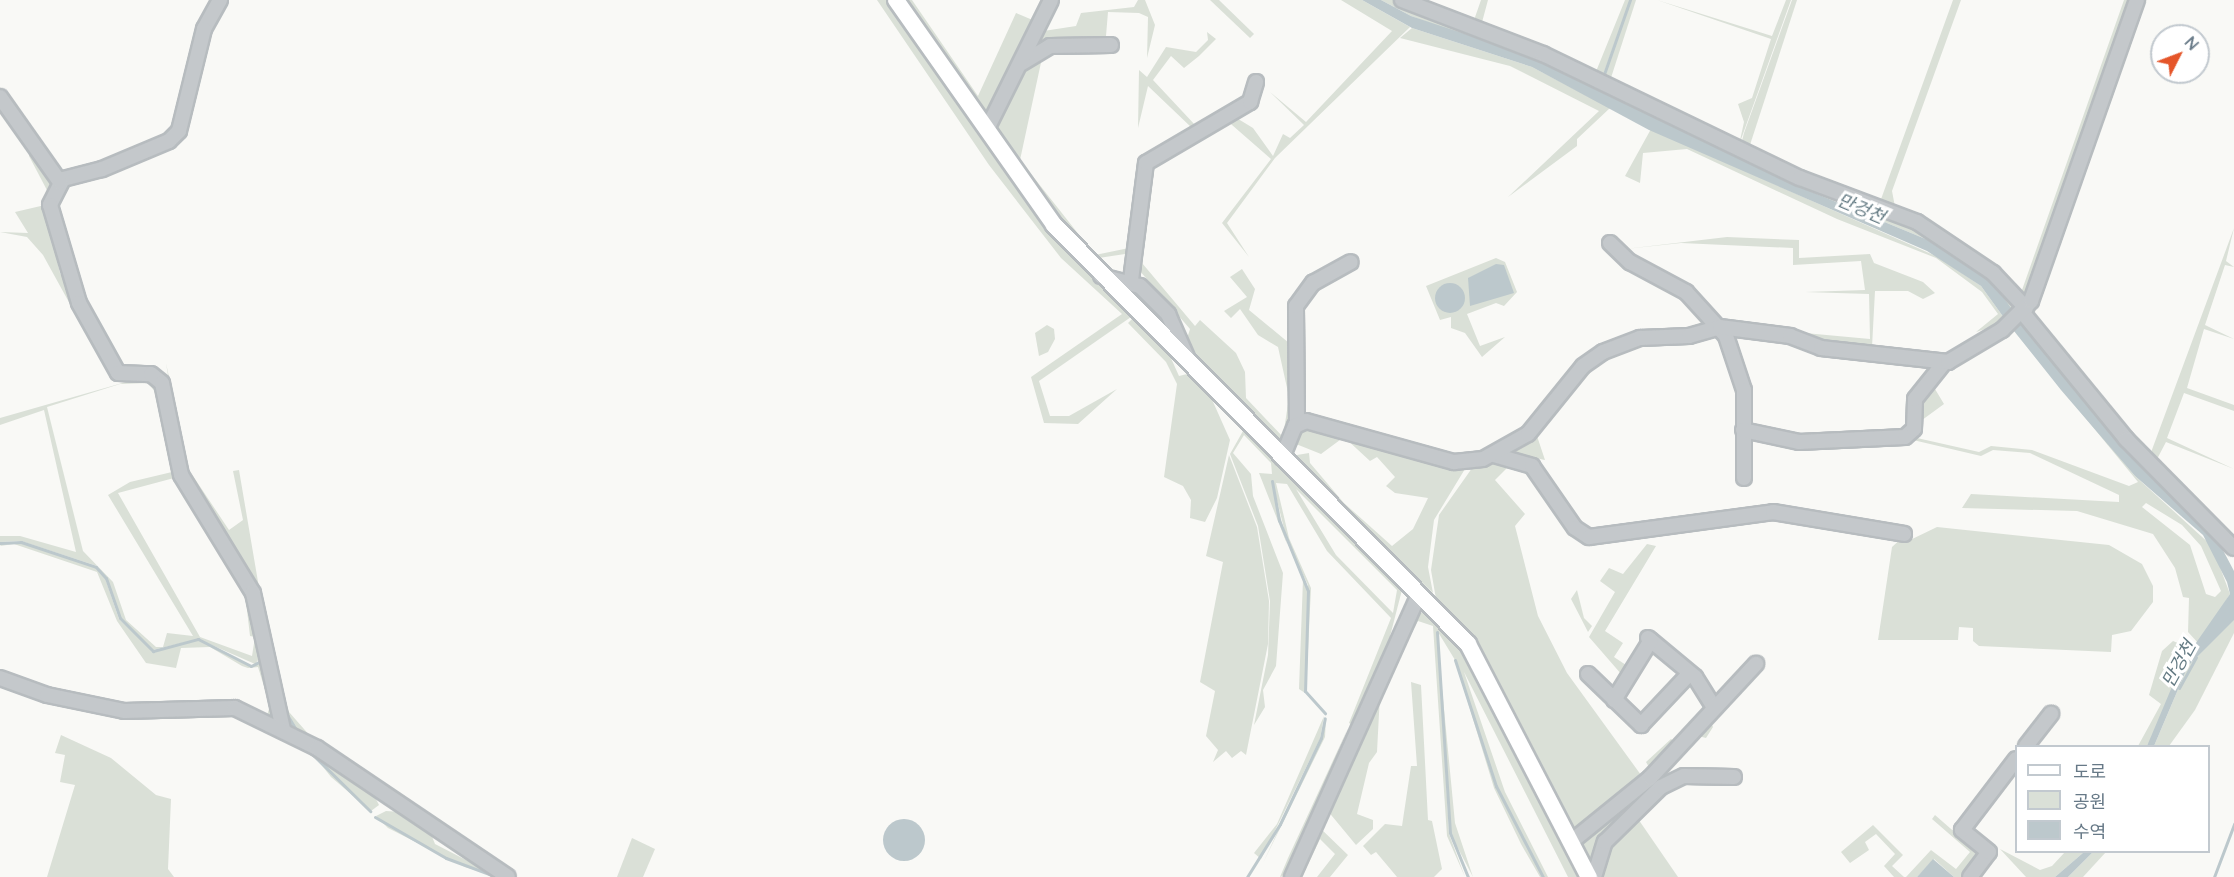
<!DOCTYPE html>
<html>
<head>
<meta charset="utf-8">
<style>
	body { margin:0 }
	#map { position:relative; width:2234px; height:877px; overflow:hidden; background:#f9f9f6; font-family:Quicksand,"Noto Sans KR",sans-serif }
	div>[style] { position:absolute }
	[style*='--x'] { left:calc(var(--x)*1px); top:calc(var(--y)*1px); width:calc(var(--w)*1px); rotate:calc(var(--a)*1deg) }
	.green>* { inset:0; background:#dae0d7 }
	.water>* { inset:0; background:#bcc8cc }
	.round { border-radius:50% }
	.stream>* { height:3px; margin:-1.5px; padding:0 1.5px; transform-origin:1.5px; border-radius:1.5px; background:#bcc8cc }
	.roads { filter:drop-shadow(2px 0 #b7bcbf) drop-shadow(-2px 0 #b7bcbf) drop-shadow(0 2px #b7bcbf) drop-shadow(0 -2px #b7bcbf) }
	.minor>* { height:14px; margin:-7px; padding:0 7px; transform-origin:7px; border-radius:7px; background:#c4c8cb }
	.major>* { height:16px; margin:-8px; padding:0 8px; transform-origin:8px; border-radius:8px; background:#fff }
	span { translate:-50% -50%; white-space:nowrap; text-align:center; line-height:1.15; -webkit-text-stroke:6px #fff; paint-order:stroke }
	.water-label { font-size:18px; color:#637a83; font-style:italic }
	.legend { position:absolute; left:2015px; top:745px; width:195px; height:108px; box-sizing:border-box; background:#fff; border:2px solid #c2c9cf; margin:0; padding:8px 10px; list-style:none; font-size:18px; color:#677987 }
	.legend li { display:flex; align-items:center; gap:12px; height:30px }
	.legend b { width:30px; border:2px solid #c2c9cf }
	.north { position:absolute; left:2150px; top:24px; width:60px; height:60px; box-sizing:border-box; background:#fff; border:2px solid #c2c9cf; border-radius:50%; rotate:48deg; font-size:16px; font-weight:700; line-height:24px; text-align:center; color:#677987 }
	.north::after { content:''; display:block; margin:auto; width:21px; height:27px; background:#e55529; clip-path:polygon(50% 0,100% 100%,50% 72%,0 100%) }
</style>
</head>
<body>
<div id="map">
	<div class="green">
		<div style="clip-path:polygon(877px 0,886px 0,1039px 221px,1131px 317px,1039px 381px,1050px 416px,1069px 416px,1117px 389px,1078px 424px,1044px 423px,1031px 377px,1122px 314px,1061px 258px,989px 165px)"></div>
		<div style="clip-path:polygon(905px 0,912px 0,978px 96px,1016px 13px,1035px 21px,986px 115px)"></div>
		<div style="clip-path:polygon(1138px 0,1145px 0,1155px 25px,1147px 58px,1148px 17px,1139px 13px,1108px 12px,1106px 36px,1060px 37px,1034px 49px,1037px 32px,1076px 26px,1081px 13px,1134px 7px)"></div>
		<div style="clip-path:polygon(1210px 0,1219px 0,1254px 34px,1250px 38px)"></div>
		<div style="clip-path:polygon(1341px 0,1362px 0,1410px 27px,1275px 158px,1227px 223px,1249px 257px,1222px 223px,1271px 159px,1224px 118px,1230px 114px,1253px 128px,1273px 156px,1283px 134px,1290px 138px,1304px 125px,1270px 92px,1306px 122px,1392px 31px)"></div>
		<div style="clip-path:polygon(1381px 0,1399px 0,1473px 28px,1916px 223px,2017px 301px,2016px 315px,1957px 255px,1928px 240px,1783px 180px,1603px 88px,1411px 16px)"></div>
		<div style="clip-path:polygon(1481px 0,1488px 0,1481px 26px,1595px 74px,1625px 0,1630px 0,1601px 81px,1473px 23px)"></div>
		<div style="clip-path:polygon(1631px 0,1636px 0,1609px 84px,1602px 81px)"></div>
		<div style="clip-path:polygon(1657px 0,1772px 36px,1786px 0,1791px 0,1739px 145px,1744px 122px,1738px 104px,1752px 98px,1771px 39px)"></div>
		<div style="clip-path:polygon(1792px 0,1797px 0,1748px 151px,1741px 145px,1744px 133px)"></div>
		<div style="clip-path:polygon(1953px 0,1961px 0,1892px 191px,1896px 212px,1812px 177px,1880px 202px)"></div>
		<div style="clip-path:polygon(2124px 0,2132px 0,2026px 300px,2014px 289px,2022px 290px)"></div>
		<div style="clip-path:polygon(2135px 22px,2034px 315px,2150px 455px,2234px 228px,2226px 261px,2234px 267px,2225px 265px,2205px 325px,2234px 339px,2204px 329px,2187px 388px,2234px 405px,2234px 411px,2184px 393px,2167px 438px,2234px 469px,2166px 442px,2156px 461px,2149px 460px,2029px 319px)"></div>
		<div style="clip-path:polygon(1412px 28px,1532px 67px,1610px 108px,1577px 139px,1577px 146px,1508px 197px,1599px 111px,1510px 66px,1400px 38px)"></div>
		<div style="clip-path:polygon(1207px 32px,1216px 39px,1199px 56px,1184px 68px,1171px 56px,1153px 80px,1196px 126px,1192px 128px,1148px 86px,1138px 128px,1139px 70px,1147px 77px,1166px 47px,1196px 52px,1208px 40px)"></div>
		<div style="clip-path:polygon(1042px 58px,1020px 160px,1095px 255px,1129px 248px,1125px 254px,1092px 259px,991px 125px,1021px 67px)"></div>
		<div style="clip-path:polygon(1651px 129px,1938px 257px,1981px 286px,2007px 322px,1976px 332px,1998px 314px,1982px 292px,1936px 258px,1837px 219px,1687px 149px,1643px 153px,1640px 183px,1625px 176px)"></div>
		<div style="clip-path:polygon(31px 141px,55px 183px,49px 194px,29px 156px)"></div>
		<div style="clip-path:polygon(45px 205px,60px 273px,115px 376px,109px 375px,43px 255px,27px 237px,0 232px,28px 233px,15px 212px)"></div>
		<div style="clip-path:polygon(1727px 237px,1799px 240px,1799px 258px,1870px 254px,1874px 263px,1923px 282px,1935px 293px,1923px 299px,1908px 291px,1875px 291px,1872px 347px,1826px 346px,1794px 332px,1870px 339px,1869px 294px,1805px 292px,1865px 290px,1861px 261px,1793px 265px,1793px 248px,1681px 243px,1625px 249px)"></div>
		<div style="clip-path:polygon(1496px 258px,1505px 262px,1517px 292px,1504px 306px,1496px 303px,1467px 314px,1480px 346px,1505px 337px,1482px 357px,1465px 333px,1451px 328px,1451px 317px,1440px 320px,1426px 286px)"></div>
		<div style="clip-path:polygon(1142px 263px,1195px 326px,1200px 320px,1236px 353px,1245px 372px,1246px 398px,1283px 437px,1289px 397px,1278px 347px,1258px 335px,1240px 309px,1231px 318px,1224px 311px,1247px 297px,1230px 277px,1242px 269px,1255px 289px,1249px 310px,1289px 343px,1294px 415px,1282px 445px,1196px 360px,1186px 342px,1190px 329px,1139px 270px)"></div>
		<div style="clip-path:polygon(1133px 318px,1170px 356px,1179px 376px,1187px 374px,1210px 395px,1230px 440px,1217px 498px,1205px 522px,1190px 518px,1191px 500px,1183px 486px,1164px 477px,1177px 384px,1166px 362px,1128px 323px)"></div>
		<div style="clip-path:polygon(1047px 325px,1054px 329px,1055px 339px,1048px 352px,1039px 356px,1035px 333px)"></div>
		<div style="clip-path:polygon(evenodd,2010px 326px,2135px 476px,2212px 546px,2230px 594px,2199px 644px,2188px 632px,2189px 598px,2183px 597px,2175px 568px,2153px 534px,2077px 511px,1962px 508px,1971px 494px,2119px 502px,2119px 495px,2030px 453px,1993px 450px,1981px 456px,1913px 440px,1915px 407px,1932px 384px,1944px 404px,1918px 423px,1917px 438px,1979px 452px,1991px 446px,2032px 450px,2129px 486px,2138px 482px,2010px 326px,2146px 503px,2182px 525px,2201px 546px,2221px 591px,2215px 597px,2206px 594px,2190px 545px,2142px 507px,2146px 503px)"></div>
		<div style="clip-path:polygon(1597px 359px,1536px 433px,1545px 460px,1505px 452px)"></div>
		<div style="clip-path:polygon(166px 363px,189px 470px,229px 530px,243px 520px,233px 471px,239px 470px,272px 664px,289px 712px,311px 737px,425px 820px,290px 729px,281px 715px,253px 582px,184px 475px)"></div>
		<div style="clip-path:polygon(evenodd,140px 378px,156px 383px,173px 454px,248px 592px,259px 659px,255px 664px,198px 639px,153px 650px,120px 618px,106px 577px,97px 566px,21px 541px,0 542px,0 536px,20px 536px,76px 552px,44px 410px,0 425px,0 418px,140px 378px,148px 383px,159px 397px,172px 472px,130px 482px,108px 495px,193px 636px,167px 633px,163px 647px,156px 647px,126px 620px,113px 582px,83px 551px,47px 407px,120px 384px,148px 383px,140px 378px,174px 478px,245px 593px,250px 636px,255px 637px,252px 656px,200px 637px,118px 493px,174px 478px)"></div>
		<div style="clip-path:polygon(1299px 426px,1468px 464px,1434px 520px,1428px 567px,1433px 593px,1291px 456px,1309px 453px,1310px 463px,1344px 503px,1392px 546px,1413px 529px,1428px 498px,1395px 493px,1386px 486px,1395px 477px,1377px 457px,1370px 461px,1344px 437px,1321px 454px,1291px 442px)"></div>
		<div style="clip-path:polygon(evenodd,1243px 431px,1402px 590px,1388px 644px,1353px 725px,1349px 723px,1391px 618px,1327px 551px,1287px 484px,1276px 483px,1289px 538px,1311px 588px,1306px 692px,1308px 585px,1288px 544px,1272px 481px,1287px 544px,1259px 473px,1272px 474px,1271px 463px,1244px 435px,1233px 453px,1251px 474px,1253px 496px,1283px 573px,1276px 666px,1263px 690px,1265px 707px,1254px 725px,1268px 655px,1270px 601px,1258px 526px,1230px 454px,1243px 431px,1296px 489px,1397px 590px,1393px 613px,1336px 555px,1296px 489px)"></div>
		<div style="clip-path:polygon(1229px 455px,1257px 527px,1269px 601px,1268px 644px,1246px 755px,1241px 751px,1232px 758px,1226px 751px,1213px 762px,1218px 750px,1206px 736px,1215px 691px,1200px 682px,1223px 562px,1206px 556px)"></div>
		<div style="clip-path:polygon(1493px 456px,1527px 464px,1545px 487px,1512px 463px,1495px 480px,1525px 514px,1515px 526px,1538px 616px,1567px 673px,1641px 775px,1650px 769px,1646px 762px,1671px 739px,1678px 744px,1641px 783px,1574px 832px,1490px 666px,1436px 599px,1431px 570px,1439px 515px,1477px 461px)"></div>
		<div style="clip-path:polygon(1937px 527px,2109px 545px,2142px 564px,2153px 586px,2153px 602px,2131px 631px,2112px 635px,2111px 652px,1979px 646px,1973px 641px,1973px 628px,1959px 627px,1958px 640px,1878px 640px,1892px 547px,1903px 537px,1906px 542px)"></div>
		<div style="clip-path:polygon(4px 542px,20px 543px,96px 567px,105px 578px,119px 619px,153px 651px,198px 640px,251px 667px,260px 662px,272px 708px,272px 715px,267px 718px,183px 704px,227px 701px,267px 715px,270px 706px,258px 667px,248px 668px,242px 666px,210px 647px,181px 648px,176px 668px,146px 663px,117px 621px,97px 572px,14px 544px,0 546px)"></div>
		<div style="clip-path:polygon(1647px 544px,1656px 546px,1605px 631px,1623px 643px,1614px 657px,1629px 667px,1622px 675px,1589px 637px,1615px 592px,1600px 581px,1609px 568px,1623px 574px)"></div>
		<div style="clip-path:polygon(1303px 579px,1308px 591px,1305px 693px,1299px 689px)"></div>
		<div style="clip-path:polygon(1577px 590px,1584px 618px,1592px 626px,1588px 632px,1571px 599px)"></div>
		<div style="clip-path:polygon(1417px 613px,1427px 613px,1443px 628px,1471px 664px,1579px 877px,1568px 877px,1464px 672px,1505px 792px,1548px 877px,1540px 877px,1521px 844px,1494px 788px,1455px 660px,1438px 632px,1449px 834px,1465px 877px,1447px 836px,1433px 626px,1418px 621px,1388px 677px)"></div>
		<div style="clip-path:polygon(2234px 618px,2234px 633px,2195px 710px,2169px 746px,2154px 746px,2188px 666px)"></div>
		<div style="clip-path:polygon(2173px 641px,2192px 649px,2159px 726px,2147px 746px,2138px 746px,2161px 704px,2149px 695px,2162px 651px)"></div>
		<div style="clip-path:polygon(1439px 657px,1455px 823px,1473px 877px,1450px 833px)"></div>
		<div style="clip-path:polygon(1411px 682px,1421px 685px,1428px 820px,1432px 821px,1442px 869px,1434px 877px,1397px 877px,1376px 852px,1371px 855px,1363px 846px,1385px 824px,1402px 826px,1411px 766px,1417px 766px)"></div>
		<div style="clip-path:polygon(1380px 695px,1377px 752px,1369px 763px,1357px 814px,1373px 820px,1373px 829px,1356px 845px,1327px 810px)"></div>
		<div style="clip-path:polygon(1324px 716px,1320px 739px,1261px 859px,1254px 853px,1277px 824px)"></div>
		<div style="clip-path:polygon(1326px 718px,1325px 737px,1263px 863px,1321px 739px)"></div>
		<div style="clip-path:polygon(1709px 718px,1713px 727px,1706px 738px,1698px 736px,1650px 789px,1615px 817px,1619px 822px,1595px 870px,1579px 839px)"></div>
		<div style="clip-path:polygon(1348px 728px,1287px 875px,1280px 877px,1288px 858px)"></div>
		<div style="clip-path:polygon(61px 735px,111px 758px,156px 795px,171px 799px,168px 869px,174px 877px,47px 877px,75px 785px,60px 782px,65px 755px,55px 753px)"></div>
		<div style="clip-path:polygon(309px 749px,374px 795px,379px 805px,371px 811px,331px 777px)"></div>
		<div style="clip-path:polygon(386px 811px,401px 812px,431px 834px,435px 844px,499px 877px,465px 867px,388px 828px,376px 816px)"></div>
		<div style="clip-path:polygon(1634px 813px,1678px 877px,1597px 877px,1604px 853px)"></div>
		<div style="clip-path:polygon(1935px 815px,1982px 856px,1965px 877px,1954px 877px,1934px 859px,1917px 877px,1906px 877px,1931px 850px,1956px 869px,1970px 852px,1932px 819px)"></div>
		<div style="clip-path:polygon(1873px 825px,1903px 855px,1892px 866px,1904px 877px,1894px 877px,1884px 866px,1895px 854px,1876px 834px,1865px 842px,1869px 850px,1850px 863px,1841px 852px)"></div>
		<div style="clip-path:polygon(1319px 827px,1348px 855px,1330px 877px,1317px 877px,1335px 854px,1320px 839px,1302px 877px,1297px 877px)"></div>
		<div style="clip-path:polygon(632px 838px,655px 849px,643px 877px,617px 877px)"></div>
		<div style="clip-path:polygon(2000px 849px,2040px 870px,2052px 866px,2065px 852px,2084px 852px,2055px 877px,2026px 877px)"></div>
		<div style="clip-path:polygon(2093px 852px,2106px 852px,2083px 877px,2068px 877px)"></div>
	</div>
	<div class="water">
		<div style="clip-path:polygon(1362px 0,1381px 0,1411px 16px,1531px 56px,1783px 180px,1928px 240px,1989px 277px,2016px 315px,2007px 322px,1981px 286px,1927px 251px,1649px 130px,1532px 67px,1412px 28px)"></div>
		<div style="clip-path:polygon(1496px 264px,1504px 265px,1514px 293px,1470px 306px,1468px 278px)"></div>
		<div class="round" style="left:1435px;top:283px;width:30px;height:30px"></div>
		<div style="clip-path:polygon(2019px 319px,2132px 455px,2216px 537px,2234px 571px,2234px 620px,2188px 666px,2154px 746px,2147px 746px,2182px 663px,2230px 594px,2227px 582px,2203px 535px,2135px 476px,2061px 390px,2010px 326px)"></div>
		<div class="round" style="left:883px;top:819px;width:42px;height:42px"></div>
		<div style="clip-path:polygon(2084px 852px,2093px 852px,2068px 877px,2055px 877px)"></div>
		<div style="clip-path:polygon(1933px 859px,1954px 877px,1917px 877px)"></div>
	</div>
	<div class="stream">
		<div style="--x:1603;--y:77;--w:82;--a:-70.7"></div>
		<div style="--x:1272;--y:481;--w:40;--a:80"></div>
		<div style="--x:1279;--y:520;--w:77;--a:67.8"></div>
		<div style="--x:1308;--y:591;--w:100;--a:91.7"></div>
		<div style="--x:1305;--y:691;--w:30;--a:48"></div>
		<div style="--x:0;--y:543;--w:21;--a:-3"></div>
		<div style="--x:21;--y:542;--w:79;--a:18.4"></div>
		<div style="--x:96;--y:567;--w:15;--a:48"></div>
		<div style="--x:106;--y:578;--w:42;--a:70.7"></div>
		<div style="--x:120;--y:618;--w:47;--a:45"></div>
		<div style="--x:153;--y:651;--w:47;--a:-14.9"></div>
		<div style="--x:198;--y:639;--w:59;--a:27"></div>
		<div style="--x:251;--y:666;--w:9;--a:-27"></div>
		<div style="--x:1437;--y:632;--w:201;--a:86.3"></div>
		<div style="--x:1450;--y:833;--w:48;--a:67.8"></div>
		<div style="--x:1455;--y:660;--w:133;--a:72"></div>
		<div style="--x:1496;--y:786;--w:102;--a:62.7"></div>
		<div style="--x:2179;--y:688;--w:35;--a:-61"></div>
		<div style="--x:286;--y:713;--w:23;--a:59"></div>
		<div style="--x:309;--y:751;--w:86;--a:44.5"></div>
		<div style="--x:375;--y:817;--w:82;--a:30"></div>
		<div style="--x:446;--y:858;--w:54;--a:20.4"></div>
		<div style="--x:1247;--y:877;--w:62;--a:-58.1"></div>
		<div style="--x:1280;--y:824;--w:95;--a:-64.5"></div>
		<div style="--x:1321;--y:738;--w:20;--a:-79"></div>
		<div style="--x:2214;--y:877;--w:57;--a:-69.3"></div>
	</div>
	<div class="roads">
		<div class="minor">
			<div style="--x:220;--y:0;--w:33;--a:119"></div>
			<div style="--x:204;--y:29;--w:105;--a:103.8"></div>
			<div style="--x:179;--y:131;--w:14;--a:135"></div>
			<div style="--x:169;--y:141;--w:73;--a:157.3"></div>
			<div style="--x:102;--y:169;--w:40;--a:165.6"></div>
			<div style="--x:63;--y:179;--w:29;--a:117"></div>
			<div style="--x:50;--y:205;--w:102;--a:73.5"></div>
			<div style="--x:79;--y:303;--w:80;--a:60.9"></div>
			<div style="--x:118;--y:373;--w:33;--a:2"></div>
			<div style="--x:151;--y:374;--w:14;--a:39"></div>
			<div style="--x:162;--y:383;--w:94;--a:78.3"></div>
			<div style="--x:181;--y:475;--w:138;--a:58.6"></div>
			<div style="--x:253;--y:593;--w:139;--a:77.6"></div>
			<div style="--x:1402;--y:0;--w:151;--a:21"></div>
			<div style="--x:1543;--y:54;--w:285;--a:25.8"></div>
			<div style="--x:1800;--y:178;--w:125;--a:20.6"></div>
			<div style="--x:1917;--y:222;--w:92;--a:33.9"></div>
			<div style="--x:1993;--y:273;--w:48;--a:46.7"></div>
			<div style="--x:1022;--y:63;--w:33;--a:-31"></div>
			<div style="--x:1050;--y:46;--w:61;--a:-0.9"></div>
			<div style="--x:0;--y:97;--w:104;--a:54.8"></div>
			<div style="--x:987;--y:129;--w:144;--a:-63.6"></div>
			<div style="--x:1610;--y:243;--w:28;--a:44"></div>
			<div style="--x:1630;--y:262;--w:64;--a:28.2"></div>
			<div style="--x:1686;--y:292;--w:59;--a:47.7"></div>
			<div style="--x:1726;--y:336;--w:57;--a:71.6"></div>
			<div style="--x:1744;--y:390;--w:88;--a:90"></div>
			<div style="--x:1101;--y:276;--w:40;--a:14.4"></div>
			<div style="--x:1140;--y:286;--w:40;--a:45"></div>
			<div style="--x:1168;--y:314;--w:47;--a:66.2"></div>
			<div style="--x:1131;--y:280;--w:118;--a:-82.7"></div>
			<div style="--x:1146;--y:163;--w:121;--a:-30.4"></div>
			<div style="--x:1250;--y:102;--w:21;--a:-73"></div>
			<div style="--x:2023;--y:313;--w:163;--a:50.7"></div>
			<div style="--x:2126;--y:439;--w:153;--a:45.3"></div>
			<div style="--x:1297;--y:423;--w:117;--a:-90.5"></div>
			<div style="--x:1296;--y:306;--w:29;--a:-54"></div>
			<div style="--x:1313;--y:283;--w:43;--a:-28.9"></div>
			<div style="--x:1743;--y:430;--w:57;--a:12.1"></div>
			<div style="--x:1799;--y:442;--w:106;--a:-2.7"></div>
			<div style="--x:1905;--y:437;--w:12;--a:-42"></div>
			<div style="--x:1914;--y:429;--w:30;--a:-88"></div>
			<div style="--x:1915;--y:399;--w:45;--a:-51.3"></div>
			<div style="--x:1494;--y:455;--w:40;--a:16"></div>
			<div style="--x:1532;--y:466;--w:75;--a:55.3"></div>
			<div style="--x:1575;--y:528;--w:17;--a:33"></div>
			<div style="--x:1589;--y:537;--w:186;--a:-7.7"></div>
			<div style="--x:1773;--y:512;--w:133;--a:9.5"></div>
			<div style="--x:1282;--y:458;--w:35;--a:-68"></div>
			<div style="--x:1295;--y:426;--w:12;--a:-24"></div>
			<div style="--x:1306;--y:421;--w:154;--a:15.5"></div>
			<div style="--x:1454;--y:462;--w:29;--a:-6"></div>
			<div style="--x:1483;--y:459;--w:51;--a:-29.1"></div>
			<div style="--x:1528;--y:434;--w:87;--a:-51"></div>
			<div style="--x:1583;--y:366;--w:24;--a:-35"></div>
			<div style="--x:1603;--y:352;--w:40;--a:-21"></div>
			<div style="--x:1640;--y:338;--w:49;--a:-2.3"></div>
			<div style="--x:1689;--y:336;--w:32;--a:-16"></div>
			<div style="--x:1720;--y:327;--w:71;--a:7.3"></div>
			<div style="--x:1790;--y:336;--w:33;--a:21"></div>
			<div style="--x:1821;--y:348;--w:128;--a:6.3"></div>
			<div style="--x:1948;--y:362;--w:63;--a:-30.7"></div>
			<div style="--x:2002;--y:330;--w:41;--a:-45"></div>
			<div style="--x:2031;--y:301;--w:319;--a:-70.6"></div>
			<div style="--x:1648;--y:638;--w:61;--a:39.7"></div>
			<div style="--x:1695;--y:677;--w:36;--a:58"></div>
			<div style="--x:1588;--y:674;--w:74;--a:43.9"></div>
			<div style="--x:1641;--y:725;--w:71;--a:-46.7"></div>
			<div style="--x:0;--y:678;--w:50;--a:19.9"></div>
			<div style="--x:47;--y:695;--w:79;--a:11.7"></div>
			<div style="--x:124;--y:711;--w:111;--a:-1.5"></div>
			<div style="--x:235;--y:708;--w:91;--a:26"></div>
			<div style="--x:317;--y:748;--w:230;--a:34"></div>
			<div style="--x:1614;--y:700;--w:70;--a:-58.3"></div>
			<div style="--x:2026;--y:746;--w:41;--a:-52"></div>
			<div style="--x:1571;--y:842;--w:102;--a:-39"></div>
			<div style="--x:1650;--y:778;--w:156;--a:-47.1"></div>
			<div style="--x:1292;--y:877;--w:309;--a:-65.8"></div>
			<div style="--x:1594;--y:877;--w:37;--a:-73"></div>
			<div style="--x:1605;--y:842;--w:78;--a:-44.5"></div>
			<div style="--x:1661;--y:787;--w:25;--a:-26"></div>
			<div style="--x:1684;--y:776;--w:50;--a:1.1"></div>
			<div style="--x:1970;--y:877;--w:31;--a:-53"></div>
			<div style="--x:1989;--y:852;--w:35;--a:-141"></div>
			<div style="--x:1962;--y:830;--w:89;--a:-52.7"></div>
		</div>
		<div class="major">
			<div style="--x:896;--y:0;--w:275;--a:54.9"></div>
			<div style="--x:1054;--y:225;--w:589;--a:45.34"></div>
			<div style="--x:1468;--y:644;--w:263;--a:62.6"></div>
		</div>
	</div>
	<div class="water-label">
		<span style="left:1861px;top:209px;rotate:23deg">만겅천</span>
		<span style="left:2179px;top:664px;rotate:-61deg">만겅천</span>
	</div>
	<ul class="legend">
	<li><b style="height:8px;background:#fff"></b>도로</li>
	<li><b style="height:16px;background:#dae0d7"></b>공원</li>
	<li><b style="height:16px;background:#bcc8cc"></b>수역</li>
	</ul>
	<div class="north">N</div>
</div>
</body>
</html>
